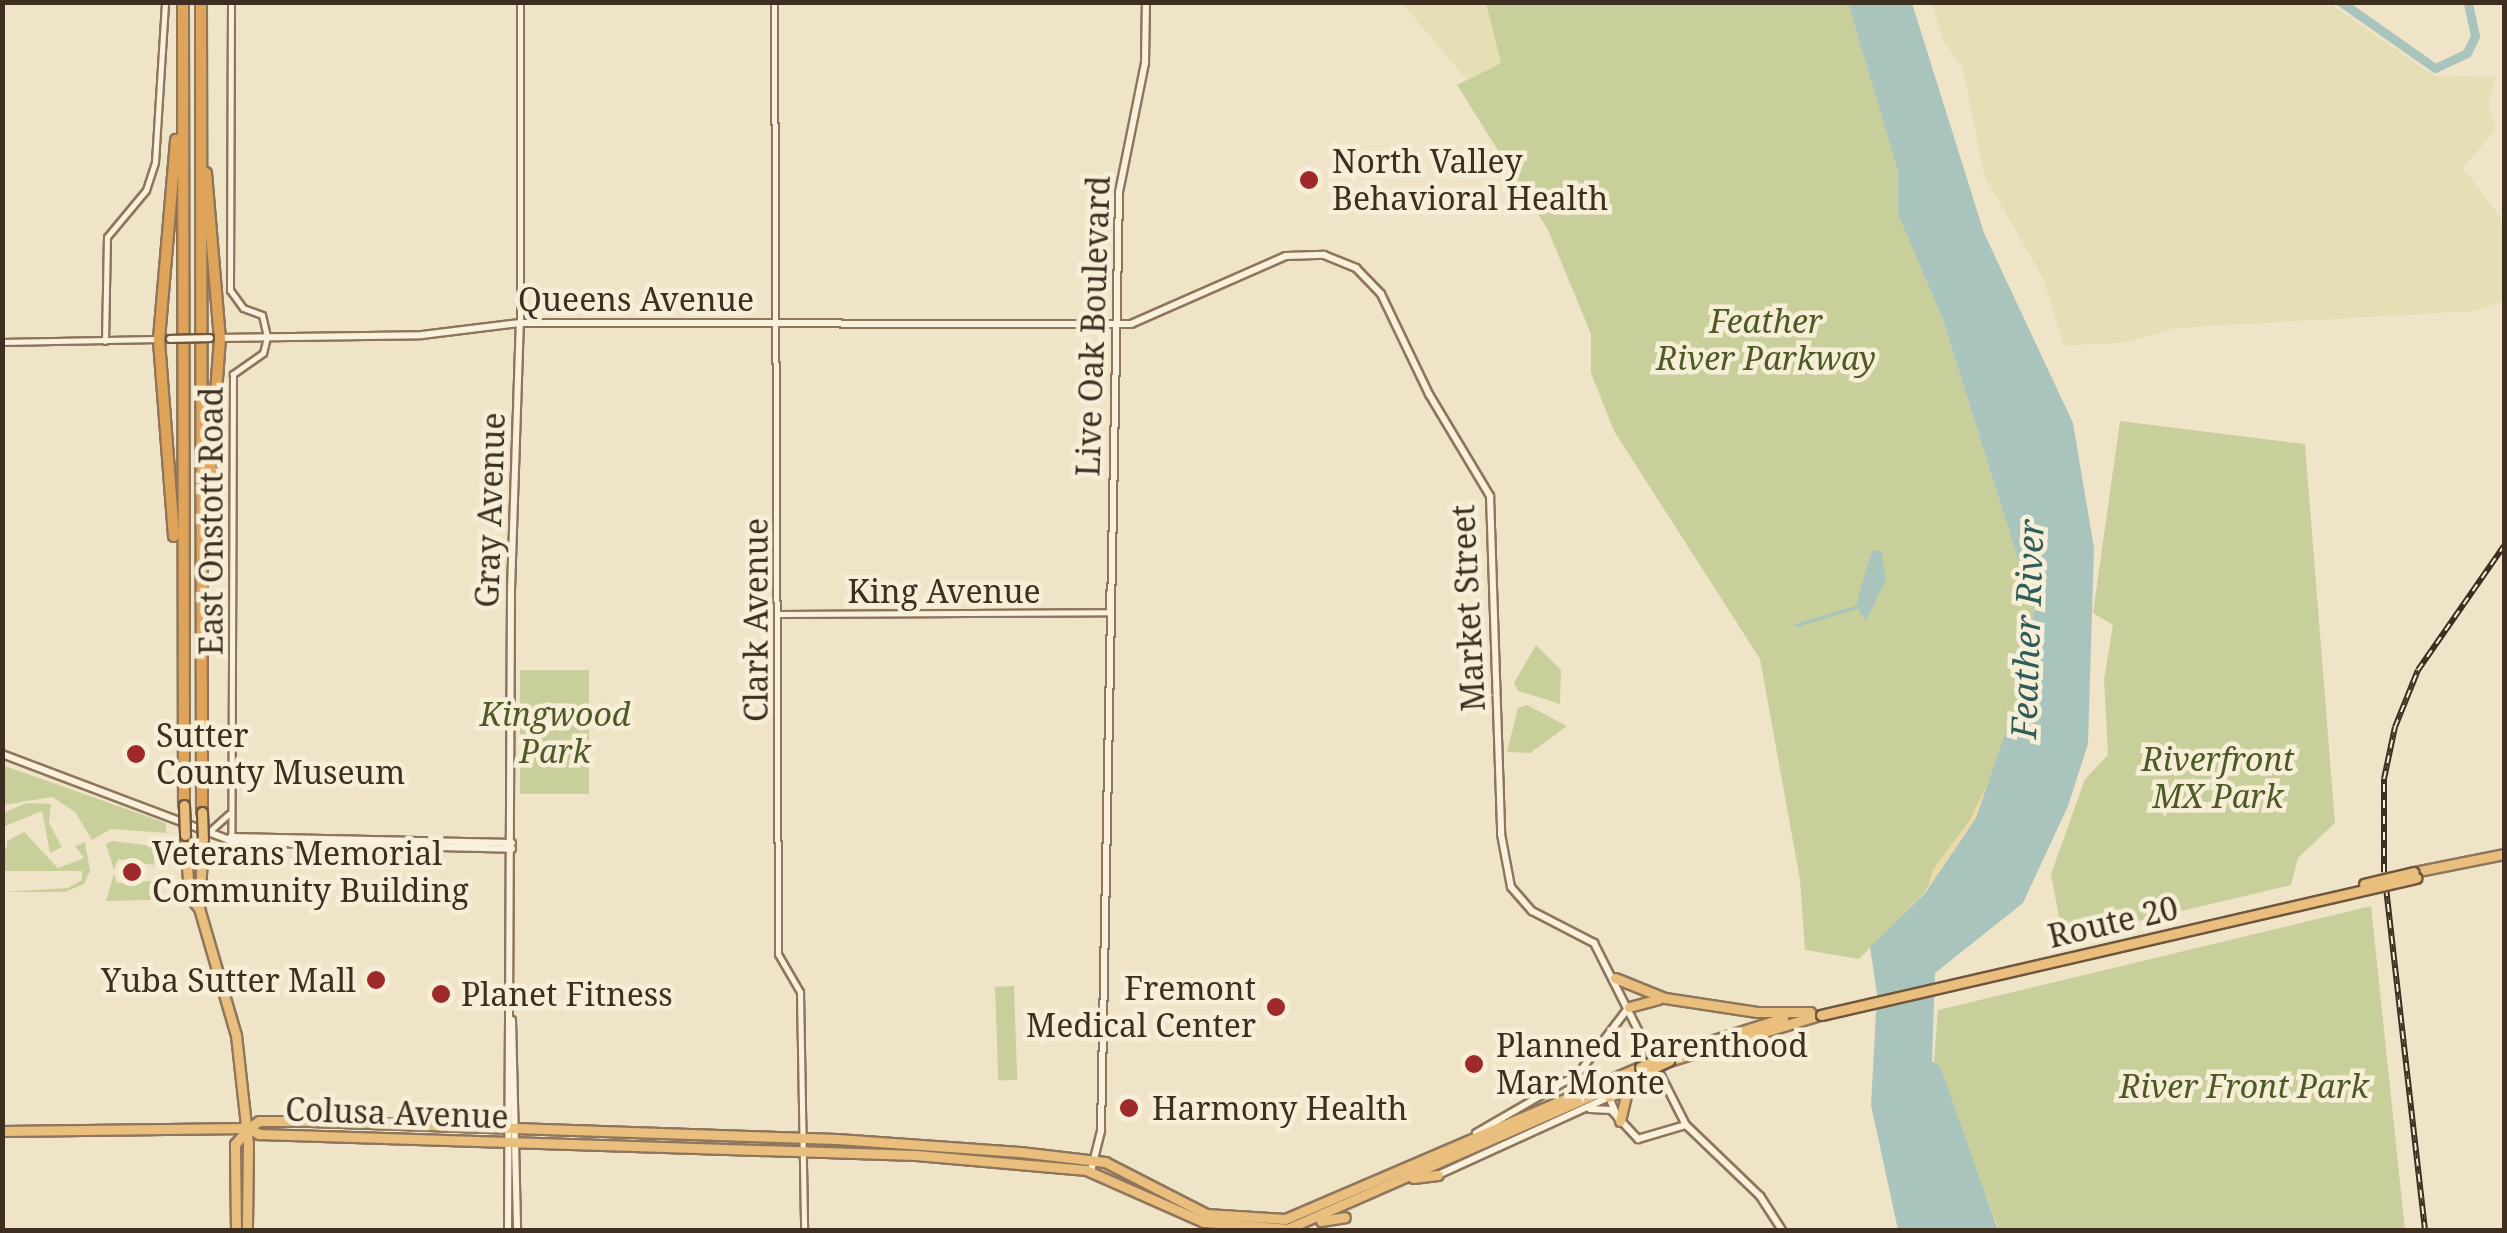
<!DOCTYPE html>
<html>
<head>
<meta charset="utf-8">
<style>
	body { margin:0 }
	#map { position:relative; width:2507px; height:1233px; overflow:hidden; background:#f0e4c8; font-family:"Noto Serif",serif }
	div>[style] { position:absolute }
	[style*='--x'] { left:calc(var(--x)*1px); top:calc(var(--y)*1px); width:calc(var(--w)*1px); rotate:calc(var(--a)*1deg) }
	.farmland>* { inset:0; background:#e6deb5 }
	.green>* { inset:0; background:#c9cf9b; transform-origin:0 0 }
	.sand>* { inset:0; background:#ecd9a5 }
	.water>* { inset:0; background:#a9c4bc }
	.stream>* { height:2.5px; margin:-1.25px; padding:0 1.25px; transform-origin:1.25px; border-radius:1.25px; background:#a9c4bc }
	.river>* { height:9px; margin:-4.5px; padding:0 4.5px; transform-origin:4.5px; border-radius:4.5px; background:#a9c4bc }
	.roads { filter:drop-shadow(2px 0 #8d765c) drop-shadow(-2px 0 #8d765c) drop-shadow(0 2px #8d765c) drop-shadow(0 -2px #8d765c) }
	.tertiary>* { height:5px; margin:-2.5px; padding:0 2.5px; transform-origin:2.5px; border-radius:2.5px; background:#faf1dc }
	.secondary>* { height:6px; margin:-3px; padding:0 3px; transform-origin:3px; border-radius:3px; background:#faf1dc }
	.trunk>* { height:9px; margin:-4.5px; padding:0 4.5px; transform-origin:4.5px; border-radius:4.5px; background:#eabe7c }
	.motorway>* { height:10px; margin:-5px; padding:0 5px; transform-origin:5px; border-radius:5px; background:#e0a458 }
	.rail>* { height:6px; margin-top:-3px; transform-origin:0; background:repeating-linear-gradient(90deg,#f7eed8 0 8px,#3d2e20 0 16px); box-sizing:border-box; border-block:2px solid #3d2e20 }
	.bridges { filter:drop-shadow(2px 0 #6f573f) drop-shadow(-2px 0 #6f573f) drop-shadow(0 2px #6f573f) drop-shadow(0 -2px #6f573f) }
	.secondary-bridge>* { height:6px; margin:-3px; padding:0 3px; transform-origin:3px; border-radius:3px; background:#faf1dc }
	.trunk-bridge>* { height:9px; margin:-4.5px; padding:0 4.5px; transform-origin:4.5px; border-radius:4.5px; background:#eabe7c }
	.dots>* { width:28px; height:28px; translate:-50% -50%; box-sizing:border-box; border:5px solid #f7eed8; border-radius:50% }
	span { translate:-50% -50%; white-space:nowrap; text-align:center; line-height:1.15; -webkit-text-stroke:9px #f7eed8; paint-order:stroke }
	.poi-label { font-size:32px; color:#3d2e20 }
	.left { translate:0 -50%; text-align:left }
	.right { translate:-100% -50%; text-align:right }
	.street-label { font-size:32px; color:#3d2e20 }
	.park-label { font-size:32px; color:#4d5a26; font-style:italic }
	.water-label { font-size:35px; color:#2f5d5a; font-style:italic }
	.frame { position:absolute; inset:0; border:5px solid #3d2e20; pointer-events:none }
</style>
</head>
<body>
<div id="map">
	<div class="farmland">
		<div style="clip-path:polygon(1402px 3px,1486px 3px,1501px 63px,1467px 80px)"></div>
		<div style="clip-path:polygon(1932px 3px,2329px 3px,2434px 76px,2496px 77px,2488px 104px,2496px 129px,2463px 168px,2504px 222px,2504px 301px,2474px 311px,2176px 328px,2128px 342px,2064px 346px,2043px 278px,1984px 175px,1963px 68px,1943px 40px)"></div>
	</div>
	<div class="green">
		<div style="clip-path:polygon(1486px 3px,1848px 3px,1898px 170px,1898px 213px,1943px 320px,2034px 611px,2017px 699px,1989px 792px,1924px 893px,1859px 959px,1805px 950px,1800px 880px,1760px 659px,1614px 431px,1591px 373px,1591px 334px,1548px 230px,1457px 85px,1501px 63px)"></div>
		<div style="clip-path:polygon(2120px 421px,2305px 444px,2335px 823px,2298px 858px,2291px 885px,2063px 939px,2051px 874px,2085px 779px,2108px 755px,2104px 679px,2113px 625px,2093px 613px)"></div>
		<div style="clip-path:polygon(1536px 645px,1561px 670px,1560px 704px,1518px 691px,1514px 683px)"></div>
		<div style="left:589px;top:670px;width:124px;height:69px;rotate:90deg"></div>
		<div style="clip-path:polygon(1527px 705px,1567px 726px,1530px 753px,1507px 752px,1518px 708px)"></div>
		<div style="clip-path:polygon(2px 765px,166px 823px,166px 833px,111px 829px,92px 840px,75px 812px,52px 797px,3px 805px)"></div>
		<div style="clip-path:polygon(27px 803px,51px 804px,49px 823px,62px 847px,50px 853px,42px 811px,3px 827px,3px 813px)"></div>
		<div style="clip-path:polygon(24px 832px,58px 868px,84px 858px,75px 846px,85px 842px,90px 871px,84px 884px,65px 892px,3px 892px,68px 888px,82px 880px,82px 871px,3px 871px,3px 842px,7px 850px,7px 841px)"></div>
		<div style="clip-path:polygon(112px 841px,154px 846px,154px 865px,118px 859px,114px 870px,106px 844px)"></div>
		<div style="clip-path:polygon(114px 874px,117px 883px,152px 881px,151px 900px,106px 901px)"></div>
		<div style="clip-path:polygon(2371px 906px,2405px 1230px,1999px 1230px,1934px 1060px,1938px 1010px)"></div>
		<div style="left:1014px;top:986px;width:94px;height:19px;rotate:88deg"></div>
	</div>
	<div class="sand">
		<div style="clip-path:polygon(1991px 777px,1976px 818px,1928px 888px,1933px 869px,1970px 820px)"></div>
	</div>
	<div class="water">
		<div style="clip-path:polygon(1848px 3px,1912px 3px,1984px 233px,2073px 423px,2094px 548px,2088px 744px,2068px 806px,2023px 903px,1935px 973px,1932px 1061px,1940px 1066px,1998px 1230px,1898px 1230px,1871px 1105px,1877px 994px,1870px 947px,1925px 893px,1976px 818px,2017px 699px,2034px 611px,1943px 320px,1898px 214px,1898px 171px)"></div>
		<div style="clip-path:polygon(1881px 550px,1886px 579px,1866px 621px,1857px 606px,1859px 593px,1872px 551px)"></div>
	</div>
	<div class="stream">
		<div style="--x:1796;--y:625;--w:63;--a:-16.7"></div>
	</div>
	<div class="river">
		<div style="--x:2341;--y:2;--w:115;--a:35.1"></div>
		<div style="--x:2435;--y:68;--w:35;--a:-25"></div>
		<div style="--x:2467;--y:53;--w:19;--a:-65"></div>
		<div style="--x:2475;--y:36;--w:35;--a:-102"></div>
	</div>
	<div class="roads">
		<div class="tertiary">
			<div style="--x:231;--y:2;--w:288;--a:90.2"></div>
			<div style="--x:230;--y:290;--w:22;--a:54"></div>
			<div style="--x:243;--y:308;--w:20;--a:20"></div>
			<div style="--x:262;--y:315;--w:23;--a:77"></div>
			<div style="--x:267;--y:337;--w:16;--a:104"></div>
			<div style="--x:263;--y:353;--w:37;--a:145"></div>
			<div style="--x:233;--y:374;--w:463;--a:90.2"></div>
			<div style="--x:520;--y:2;--w:321;--a:90"></div>
			<div style="--x:774;--y:2;--w:952;--a:89.76"></div>
			<div style="--x:778;--y:954;--w:44;--a:59.9"></div>
			<div style="--x:800;--y:992;--w:238;--a:89"></div>
			<div style="--x:105;--y:341;--w:104;--a:-88.9"></div>
			<div style="--x:107;--y:237;--w:61;--a:-50.3"></div>
			<div style="--x:146;--y:190;--w:29;--a:-72"></div>
			<div style="--x:155;--y:162;--w:160;--a:-86.4"></div>
			<div style="--x:2;--y:342;--w:157;--a:-1.1"></div>
			<div style="--x:779;--y:614;--w:331;--a:-0.3"></div>
			<div style="--x:211;--y:830;--w:24;--a:-42"></div>
		</div>
		<div class="secondary">
			<div style="--x:217;--y:338;--w:205;--a:-0.8"></div>
			<div style="--x:422;--y:335;--w:99;--a:-7"></div>
			<div style="--x:520;--y:323;--w:611;--a:0.09"></div>
			<div style="--x:1131;--y:324;--w:169;--a:-23.7"></div>
			<div style="--x:1286;--y:256;--w:38;--a:-2"></div>
			<div style="--x:1324;--y:255;--w:35;--a:22"></div>
			<div style="--x:1356;--y:268;--w:36;--a:46"></div>
			<div style="--x:1381;--y:294;--w:111;--a:64.4"></div>
			<div style="--x:1429;--y:394;--w:119;--a:59.1"></div>
			<div style="--x:1490;--y:496;--w:338;--a:88.1"></div>
			<div style="--x:1501;--y:834;--w:54;--a:79.3"></div>
			<div style="--x:1511;--y:887;--w:32;--a:49"></div>
			<div style="--x:1532;--y:911;--w:70;--a:27.3"></div>
			<div style="--x:1594;--y:943;--w:204;--a:63.2"></div>
			<div style="--x:1686;--y:1125;--w:103;--a:43.8"></div>
			<div style="--x:1760;--y:1196;--w:40;--a:57.1"></div>
			<div style="--x:1110;--y:612;--w:19;--a:-90"></div>
			<div style="--x:2;--y:754;--w:249;--a:20.7"></div>
			<div style="--x:235;--y:842;--w:277;--a:1.4"></div>
			<div style="--x:231;--y:837;--w:281;--a:1.2"></div>
			<div style="--x:512;--y:1020;--w:210;--a:88.6"></div>
			<div style="--x:1590;--y:1109;--w:21;--a:3"></div>
			<div style="--x:1611;--y:1110;--w:40;--a:47"></div>
			<div style="--x:1638;--y:1139;--w:50;--a:-16.3"></div>
			<div style="--x:1476;--y:1133;--w:118;--a:-30"></div>
			<div style="--x:1578;--y:1074;--w:84;--a:-52.7"></div>
			<div style="--x:1091;--y:1171;--w:41;--a:-76"></div>
			<div style="--x:1101;--y:1131;--w:939;--a:-88.9"></div>
			<div style="--x:1119;--y:192;--w:132;--a:-78.6"></div>
			<div style="--x:1145;--y:63;--w:61;--a:-89.1"></div>
			<div style="--x:1438;--y:1175;--w:188;--a:-24.5"></div>
			<div style="--x:1609;--y:1097;--w:25;--a:67"></div>
			<div style="--x:508;--y:1230;--w:640;--a:-89.73"></div>
			<div style="--x:511;--y:590;--w:267;--a:-88.1"></div>
		</div>
		<div class="trunk">
			<div style="--x:185;--y:835;--w:61;--a:86.2"></div>
			<div style="--x:189;--y:896;--w:16;--a:50"></div>
			<div style="--x:199;--y:908;--w:132;--a:73.8"></div>
			<div style="--x:236;--y:1035;--w:109;--a:83.7"></div>
			<div style="--x:248;--y:1143;--w:87;--a:90.7"></div>
			<div style="--x:2414;--y:872;--w:92;--a:-11.3"></div>
			<div style="--x:199;--y:908;--w:68;--a:-86.6"></div>
			<div style="--x:1615;--y:978;--w:54;--a:21.8"></div>
			<div style="--x:1665;--y:998;--w:93;--a:8.7"></div>
			<div style="--x:1757;--y:1012;--w:53;--a:0"></div>
			<div style="--x:1629;--y:1007;--w:30;--a:-15"></div>
			<div style="--x:1666;--y:1055;--w:123;--a:-17.5"></div>
			<div style="--x:1669;--y:1061;--w:157;--a:-17"></div>
			<div style="--x:1609;--y:1097;--w:32;--a:-28"></div>
			<div style="--x:1620;--y:1121;--w:32;--a:-77"></div>
			<div style="--x:248;--y:1128;--w:13;--a:-32"></div>
			<div style="--x:259;--y:1121;--w:52;--a:0"></div>
			<div style="--x:311;--y:1121;--w:526;--a:1.96"></div>
			<div style="--x:837;--y:1139;--w:183;--a:4.1"></div>
			<div style="--x:1020;--y:1152;--w:86;--a:6.7"></div>
			<div style="--x:1105;--y:1162;--w:114;--a:27.2"></div>
			<div style="--x:1206;--y:1214;--w:79;--a:3.6"></div>
			<div style="--x:1285;--y:1219;--w:386;--a:-23.2"></div>
			<div style="--x:2;--y:1131;--w:246;--a:-0.7"></div>
			<div style="--x:248;--y:1128;--w:13;--a:29"></div>
			<div style="--x:259;--y:1134;--w:657;--a:1.83"></div>
			<div style="--x:916;--y:1155;--w:171;--a:5"></div>
			<div style="--x:1086;--y:1170;--w:129;--a:23.8"></div>
			<div style="--x:1204;--y:1222;--w:83;--a:4.8"></div>
			<div style="--x:1287;--y:1229;--w:389;--a:-23.7"></div>
			<div style="--x:1413;--y:1178;--w:25;--a:-7"></div>
			<div style="--x:1321;--y:1221;--w:24;--a:-9"></div>
			<div style="--x:236;--y:1230;--w:86;--a:-90.7"></div>
			<div style="--x:235;--y:1144;--w:11;--a:-49"></div>
		</div>
		<div class="motorway">
			<div style="--x:183;--y:2;--w:803;--a:89.93"></div>
			<div style="--x:201;--y:2;--w:810;--a:89.93"></div>
			<div style="--x:206;--y:173;--w:166;--a:85.2"></div>
			<div style="--x:220;--y:338;--w:192;--a:94.2"></div>
			<div style="--x:174;--y:536;--w:198;--a:-94.4"></div>
			<div style="--x:159;--y:339;--w:200;--a:-85.1"></div>
		</div>
	</div>
	<div class="rail">
		<div style="--x:2425;--y:1230;--w:360;--a:-96.5"></div>
		<div style="--x:2384;--y:872;--w:93;--a:-90"></div>
		<div style="--x:2384;--y:779;--w:53;--a:-78.1"></div>
		<div style="--x:2395;--y:727;--w:61;--a:-68"></div>
		<div style="--x:2418;--y:670;--w:151;--a:-55.3"></div>
	</div>
	<div class="bridges">
		<div class="secondary-bridge">
			<div style="--x:170;--y:339;--w:40;--a:-1.4"></div>
		</div>
		<div class="trunk-bridge">
			<div style="--x:184;--y:805;--w:30;--a:88"></div>
			<div style="--x:202;--y:812;--w:28;--a:88"></div>
			<div style="--x:2364;--y:884;--w:51;--a:-13.5"></div>
			<div style="--x:1821;--y:1015;--w:611;--a:-12.97"></div>
			<div style="--x:1640;--y:1067;--w:29;--a:-25"></div>
			<div style="--x:1643;--y:1073;--w:29;--a:-25"></div>
		</div>
	</div>
	<div class="dots">
		<div style="left:1309px;top:180px;background:#9e2a2b"></div>
		<div style="left:136px;top:754px;background:#9e2a2b"></div>
		<div style="left:132px;top:872px;background:#9e2a2b"></div>
		<div style="left:376px;top:980px;background:#9e2a2b"></div>
		<div style="left:441px;top:994px;background:#9e2a2b"></div>
		<div style="left:1276px;top:1007px;background:#9e2a2b"></div>
		<div style="left:1474px;top:1064px;background:#9e2a2b"></div>
		<div style="left:1129px;top:1108px;background:#9e2a2b"></div>
	</div>
	<div class="poi-label">
		<span class="left" style="left:1332px;top:180px">North Valley<br>Behavioral Health</span>
		<span class="left" style="left:156px;top:754px">Sutter<br>County Museum</span>
		<span class="left" style="left:152px;top:872px">Veterans Memorial<br>Community Building</span>
		<span class="right" style="left:356px;top:980px">Yuba Sutter Mall</span>
		<span class="right" style="left:1256px;top:1007px">Fremont<br>Medical Center</span>
		<span class="left" style="left:461px;top:994px">Planet Fitness</span>
		<span class="left" style="left:1496px;top:1064px">Planned Parenthood<br>Mar Monte</span>
		<span class="left" style="left:1152px;top:1108px">Harmony Health</span>
	</div>
	<div class="street-label">
		<span style="left:636px;top:299px">Queens Avenue</span>
		<span style="left:1093px;top:326px;rotate:-88deg">Live Oak Boulevard</span>
		<span style="left:490px;top:510px;rotate:-88deg">Gray Avenue</span>
		<span style="left:211px;top:521px;rotate:-90deg">East Onstott Road</span>
		<span style="left:944px;top:591px">King Avenue</span>
		<span style="left:1468px;top:608px;rotate:-93deg">Market Street</span>
		<span style="left:756px;top:620px;rotate:-90deg">Clark Avenue</span>
		<span style="left:2113px;top:922px;rotate:-13deg">Route 20</span>
		<span style="left:397px;top:1113px;rotate:2deg">Colusa Avenue</span>
	</div>
	<div class="park-label">
		<span style="left:1766px;top:340px">Feather<br>River Parkway</span>
		<span style="left:555px;top:733px">Kingwood<br>Park</span>
		<span style="left:2218px;top:778px">Riverfront<br>MX Park</span>
		<span style="left:2244px;top:1086px">River Front Park</span>
	</div>
	<div class="water-label">
		<span style="left:2027px;top:629px;rotate:-88deg">Feather River</span>
	</div>
	<div class="frame"></div>
</div>
</body>
</html>
